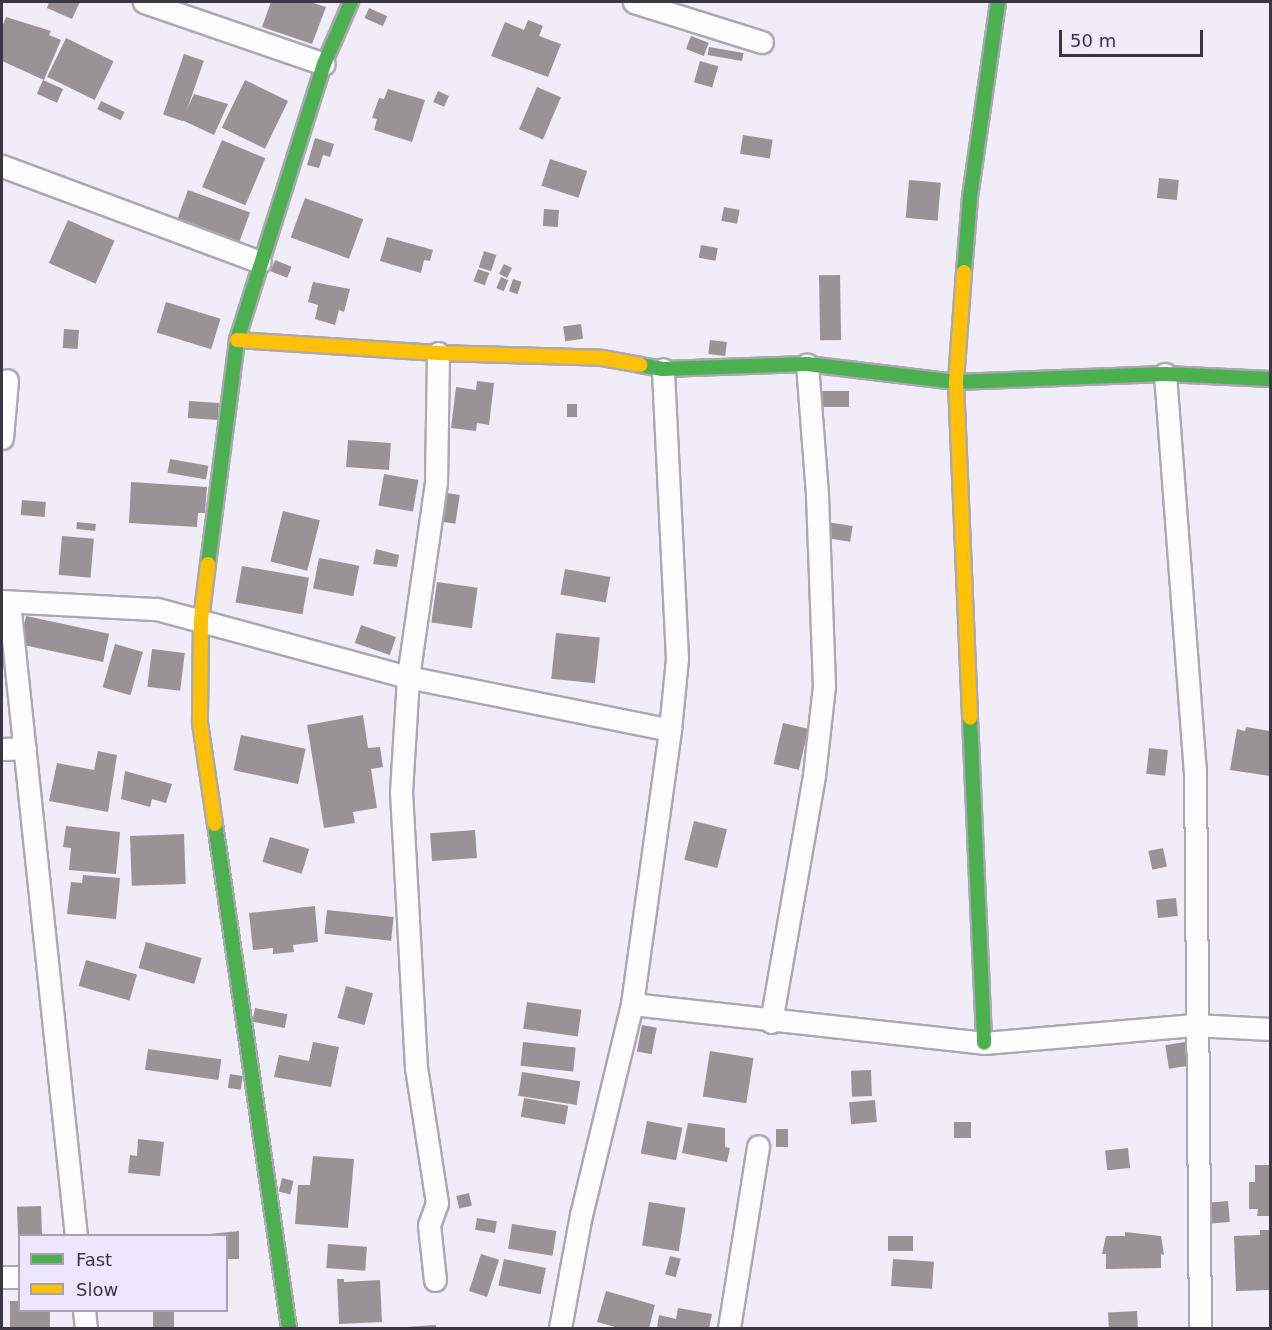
<!DOCTYPE html>
<html>
<head>
<meta charset="utf-8">
<style>
	body { margin:0 }
	#map { position:relative; width:1272px; height:1330px; overflow:hidden; background:#f0ecf8; font-family:"DejaVu Sans",sans-serif }
	div>[style] { position:absolute }
	[style*='--x'] { left:calc(var(--x)*1px); top:calc(var(--y)*1px); width:calc(var(--w)*1px); rotate:calc(var(--a)*1deg) }
	.building>* { inset:0; background:#9a9396; transform-origin:0 0 }
	.roads { filter:drop-shadow(2px 0 #aba8b2) drop-shadow(-2px 0 #aba8b2) drop-shadow(0 2px #aba8b2) drop-shadow(0 -2px #aba8b2) }
	.street>* { height:21px; margin:-10.5px; padding:0 10.5px; transform-origin:10.5px; border-radius:10.5px; background:#fdfcfe }
	.fast>* { height:14px; margin:-7px; padding:0 7px; transform-origin:7px; border-radius:7px; background:#4caf50 }
	.slow>* { height:14px; margin:-7px; padding:0 7px; transform-origin:7px; border-radius:7px; background:#ffc107 }
	span { translate:-50% -50%; white-space:nowrap; text-align:center; line-height:1.15; -webkit-text-stroke:6px #eee6fe; paint-order:stroke }
	.frame { position:absolute; inset:0; border:3px solid #3b3742; pointer-events:none }
	.legend { position:absolute; left:18px; top:1234px; width:210px; height:78px; box-sizing:border-box; background:#eee6fe; border:2px solid #a6a0b3; margin:0; padding:8px 10px; list-style:none; font-size:18px; color:#3b3742 }
	.legend li { display:flex; align-items:center; gap:12px; height:30px }
	.legend b { width:30px; border:2px solid #a6a0b3 }
	.scale { position:absolute; left:1059px; top:30px; width:144px; height:27px; box-sizing:border-box; border:3px solid #3b3742; border-top:0; padding-left:8px; font-size:18px; line-height:21px; white-space:nowrap; color:#3b3742; -webkit-text-stroke:4px #eee6fe; paint-order:stroke }
</style>
</head>
<body>
<div id="map">
	<div class="building">
		<div style="clip-path:polygon(49px 2px,80px 2px,72px 19px,47px 8px)"></div>
		<div style="clip-path:polygon(271px 2px,310px 2px,326px 7px,312px 44px,262px 27px)"></div>
		<div style="left:369px;top:8px;width:20px;height:11px;rotate:24deg"></div>
		<div style="clip-path:polygon(6px 17px,51px 31px,49px 35px,61px 40px,44px 80px,2px 61px,2px 27px)"></div>
		<div style="clip-path:polygon(528px 20px,543px 26px,539px 36px,561px 44px,548px 77px,491px 56px,505px 22px,524px 30px)"></div>
		<div style="left:691px;top:36px;width:19px;height:14px;rotate:21deg"></div>
		<div style="left:66px;top:38px;width:53px;height:43px;rotate:26deg"></div>
		<div style="left:709px;top:47px;width:35px;height:8px;rotate:10deg"></div>
		<div style="left:184px;top:54px;width:21px;height:64px;rotate:19deg"></div>
		<div style="left:700px;top:61px;width:19px;height:22px;rotate:16deg"></div>
		<div style="left:43px;top:80px;width:22px;height:15px;rotate:24deg"></div>
		<div style="left:245px;top:80px;width:48px;height:53px;rotate:26deg"></div>
		<div style="left:537px;top:87px;width:26px;height:46px;rotate:23deg"></div>
		<div style="clip-path:polygon(388px 89px,425px 100px,412px 142px,374px 130px,377px 119px,372px 118px,379px 98px,384px 99px)"></div>
		<div style="left:438px;top:91px;width:12px;height:12px;rotate:24deg"></div>
		<div style="clip-path:polygon(194px 94px,228px 104px,214px 135px,182px 120px)"></div>
		<div style="left:101px;top:101px;width:26px;height:9px;rotate:25deg"></div>
		<div style="left:743px;top:135px;width:30px;height:19px;rotate:9deg"></div>
		<div style="clip-path:polygon(315px 138px,334px 144px,330px 157px,323px 155px,319px 168px,307px 165px)"></div>
		<div style="left:222px;top:140px;width:47px;height:51px;rotate:23deg"></div>
		<div style="left:550px;top:159px;width:39px;height:28px;rotate:18deg"></div>
		<div style="left:1159px;top:178px;width:20px;height:20px;rotate:6deg"></div>
		<div style="left:909px;top:180px;width:32px;height:38px;rotate:5deg"></div>
		<div style="left:188px;top:190px;width:66px;height:34px;rotate:20deg"></div>
		<div style="left:305px;top:198px;width:62px;height:42px;rotate:20deg"></div>
		<div style="left:724px;top:207px;width:16px;height:14px;rotate:11deg"></div>
		<div style="left:544px;top:209px;width:15px;height:17px;rotate:4deg"></div>
		<div style="left:68px;top:220px;width:51px;height:47px;rotate:24deg"></div>
		<div style="clip-path:polygon(387px 237px,433px 250px,430px 261px,424px 260px,421px 273px,380px 261px)"></div>
		<div style="left:701px;top:245px;width:17px;height:13px;rotate:10deg"></div>
		<div style="left:484px;top:251px;width:13px;height:17px;rotate:18deg"></div>
		<div style="left:275px;top:260px;width:18px;height:12px;rotate:22deg"></div>
		<div style="left:504px;top:264px;width:9px;height:11px;rotate:27deg"></div>
		<div style="left:478px;top:269px;width:12px;height:13px;rotate:20deg"></div>
		<div style="left:840px;top:275px;width:65px;height:21px;rotate:89deg"></div>
		<div style="left:501px;top:277px;width:8px;height:12px;rotate:23deg"></div>
		<div style="left:513px;top:279px;width:9px;height:13px;rotate:18deg"></div>
		<div style="clip-path:polygon(313px 282px,350px 289px,344px 312px,339px 310px,335px 325px,315px 319px,318px 305px,308px 302px)"></div>
		<div style="left:166px;top:302px;width:57px;height:32px;rotate:17deg"></div>
		<div style="left:581px;top:324px;width:15px;height:18px;rotate:82deg"></div>
		<div style="left:64px;top:329px;width:15px;height:19px;rotate:4deg"></div>
		<div style="left:710px;top:340px;width:17px;height:14px;rotate:7deg"></div>
		<div style="clip-path:polygon(477px 381px,494px 383px,489px 425px,477px 423px,476px 431px,451px 428px,456px 387px,476px 390px)"></div>
		<div style="left:849px;top:391px;width:16px;height:27px;rotate:90deg"></div>
		<div style="left:189px;top:401px;width:30px;height:17px;rotate:4deg"></div>
		<div style="left:567px;top:404px;width:10px;height:13px"></div>
		<div style="left:348px;top:440px;width:43px;height:27px;rotate:4deg"></div>
		<div style="left:170px;top:459px;width:39px;height:14px;rotate:10deg"></div>
		<div style="left:384px;top:474px;width:35px;height:32px;rotate:10deg"></div>
		<div style="clip-path:polygon(131px 482px,207px 487px,205px 513px,198px 513px,197px 527px,129px 523px)"></div>
		<div style="left:447px;top:493px;width:13px;height:29px;rotate:9deg"></div>
		<div style="left:22px;top:500px;width:24px;height:15px;rotate:5deg"></div>
		<div style="left:283px;top:511px;width:38px;height:52px;rotate:14deg"></div>
		<div style="left:77px;top:522px;width:19px;height:7px;rotate:6deg"></div>
		<div style="left:827px;top:522px;width:26px;height:16px;rotate:9deg"></div>
		<div style="left:62px;top:536px;width:32px;height:39px;rotate:5deg"></div>
		<div style="clip-path:polygon(376px 549px,399px 555px,397px 567px,373px 564px)"></div>
		<div style="left:319px;top:558px;width:41px;height:31px;rotate:11deg"></div>
		<div style="left:242px;top:566px;width:68px;height:37px;rotate:10deg"></div>
		<div style="left:565px;top:569px;width:46px;height:26px;rotate:10deg"></div>
		<div style="left:437px;top:582px;width:41px;height:41px;rotate:8deg"></div>
		<div style="left:26px;top:616px;width:85px;height:29px;rotate:12deg"></div>
		<div style="left:361px;top:625px;width:37px;height:19px;rotate:19deg"></div>
		<div style="left:556px;top:633px;width:44px;height:46px;rotate:6deg"></div>
		<div style="left:115px;top:644px;width:29px;height:45px;rotate:16deg"></div>
		<div style="left:152px;top:649px;width:33px;height:38px;rotate:7deg"></div>
		<div style="clip-path:polygon(363px 715px,368px 748px,380px 747px,383px 767px,371px 769px,377px 808px,353px 812px,355px 823px,324px 828px,307px 725px)"></div>
		<div style="left:783px;top:723px;width:26px;height:42px;rotate:13deg"></div>
		<div style="clip-path:polygon(1246px 727px,1270px 731px,1270px 776px,1230px 770px,1237px 729px,1245px 731px)"></div>
		<div style="left:241px;top:735px;width:66px;height:36px;rotate:12deg"></div>
		<div style="left:1149px;top:748px;width:19px;height:26px;rotate:6deg"></div>
		<div style="clip-path:polygon(98px 751px,117px 755px,108px 812px,49px 801px,57px 763px,94px 770px)"></div>
		<div style="clip-path:polygon(125px 771px,172px 784px,166px 803px,152px 799px,150px 807px,121px 799px)"></div>
		<div style="left:694px;top:821px;width:34px;height:40px;rotate:14deg"></div>
		<div style="clip-path:polygon(66px 826px,120px 832px,116px 874px,69px 870px,71px 848px,63px 847px)"></div>
		<div style="left:475px;top:830px;width:28px;height:45px;rotate:86deg"></div>
		<div style="left:184px;top:834px;width:50px;height:54px;rotate:88deg"></div>
		<div style="left:270px;top:837px;width:41px;height:26px;rotate:17deg"></div>
		<div style="left:1163px;top:848px;width:19px;height:15px;rotate:78deg"></div>
		<div style="clip-path:polygon(83px 875px,120px 878px,116px 919px,67px 914px,71px 882px,82px 883px)"></div>
		<div style="left:1176px;top:898px;width:18px;height:20px;rotate:84deg"></div>
		<div style="clip-path:polygon(315px 906px,318px 942px,293px 945px,294px 952px,273px 954px,273px 948px,253px 950px,249px 913px)"></div>
		<div style="left:327px;top:910px;width:67px;height:24px;rotate:6deg"></div>
		<div style="left:146px;top:942px;width:58px;height:27px;rotate:16deg"></div>
		<div style="left:86px;top:960px;width:53px;height:27px;rotate:16deg"></div>
		<div style="left:346px;top:986px;width:28px;height:33px;rotate:15deg"></div>
		<div style="left:527px;top:1002px;width:55px;height:27px;rotate:8deg"></div>
		<div style="left:255px;top:1008px;width:33px;height:14px;rotate:11deg"></div>
		<div style="left:642px;top:1025px;width:15px;height:27px;rotate:11deg"></div>
		<div style="clip-path:polygon(313px 1042px,339px 1047px,331px 1087px,274px 1077px,279px 1055px,309px 1061px)"></div>
		<div style="left:523px;top:1042px;width:53px;height:24px;rotate:6deg"></div>
		<div style="left:1185px;top:1042px;width:24px;height:20px;rotate:81deg"></div>
		<div style="left:148px;top:1049px;width:74px;height:21px;rotate:8deg"></div>
		<div style="left:710px;top:1051px;width:44px;height:46px;rotate:9deg"></div>
		<div style="left:871px;top:1070px;width:26px;height:20px;rotate:88deg"></div>
		<div style="left:522px;top:1072px;width:59px;height:24px;rotate:9deg"></div>
		<div style="left:230px;top:1074px;width:13px;height:14px;rotate:9deg"></div>
		<div style="left:524px;top:1098px;width:45px;height:19px;rotate:10deg"></div>
		<div style="left:875px;top:1100px;width:22px;height:26px;rotate:85deg"></div>
		<div style="left:647px;top:1121px;width:36px;height:33px;rotate:11deg"></div>
		<div style="left:954px;top:1122px;width:17px;height:16px"></div>
		<div style="clip-path:polygon(688px 1123px,725px 1128px,725px 1147px,730px 1148px,727px 1162px,682px 1153px)"></div>
		<div style="left:776px;top:1129px;width:12px;height:18px"></div>
		<div style="clip-path:polygon(138px 1139px,164px 1142px,160px 1176px,128px 1173px,130px 1155px,137px 1156px)"></div>
		<div style="left:1128px;top:1148px;width:20px;height:23px;rotate:84deg"></div>
		<div style="clip-path:polygon(313px 1156px,354px 1159px,348px 1228px,295px 1224px,298px 1185px,310px 1185px)"></div>
		<div style="clip-path:polygon(1255px 1165px,1270px 1165px,1270px 1216px,1257px 1216px,1258px 1209px,1249px 1209px,1249px 1182px,1255px 1182px)"></div>
		<div style="left:282px;top:1178px;width:12px;height:14px;rotate:14deg"></div>
		<div style="left:469px;top:1193px;width:13px;height:13px;rotate:77deg"></div>
		<div style="left:1228px;top:1201px;width:21px;height:18px;rotate:85deg"></div>
		<div style="left:649px;top:1202px;width:37px;height:44px;rotate:9deg"></div>
		<div style="left:41px;top:1206px;width:30px;height:24px;rotate:88deg"></div>
		<div style="left:477px;top:1218px;width:20px;height:12px;rotate:9deg"></div>
		<div style="left:512px;top:1224px;width:45px;height:25px;rotate:9deg"></div>
		<div style="clip-path:polygon(1260px 1230px,1270px 1230px,1270px 1290px,1236px 1291px,1234px 1236px,1260px 1235px)"></div>
		<div style="clip-path:polygon(239px 1231px,239px 1259px,226px 1259px,226px 1236px,189px 1236px)"></div>
		<div style="clip-path:polygon(1125px 1232px,1161px 1236px,1164px 1255px,1161px 1254px,1161px 1268px,1106px 1269px,1106px 1254px,1102px 1254px,1106px 1236px,1125px 1236px)"></div>
		<div style="left:888px;top:1236px;width:25px;height:15px"></div>
		<div style="left:328px;top:1244px;width:39px;height:24px;rotate:4deg"></div>
		<div style="left:481px;top:1254px;width:19px;height:39px;rotate:18deg"></div>
		<div style="left:670px;top:1256px;width:11px;height:19px;rotate:15deg"></div>
		<div style="left:504px;top:1259px;width:43px;height:27px;rotate:12deg"></div>
		<div style="left:893px;top:1259px;width:41px;height:27px;rotate:4deg"></div>
		<div style="clip-path:polygon(337px 1279px,344px 1279px,344px 1282px,380px 1280px,382px 1322px,339px 1324px)"></div>
		<div style="clip-path:polygon(606px 1291px,655px 1305px,649px 1328px,619px 1328px,597px 1322px)"></div>
		<div style="clip-path:polygon(10px 1301px,20px 1301px,20px 1310px,50px 1310px,50px 1328px,10px 1328px)"></div>
		<div style="clip-path:polygon(678px 1308px,712px 1314px,709px 1328px,657px 1328px,659px 1315px,676px 1319px)"></div>
		<div style="left:1137px;top:1311px;width:17px;height:29px;rotate:87deg"></div>
		<div style="left:153px;top:1312px;width:21px;height:16px"></div>
		<div style="clip-path:polygon(436px 1325px,436px 1328px,406px 1328px,406px 1327px)"></div>
	</div>
	<div class="roads">
		<div class="street">
			<div style="--x:144;--y:2;--w:190;--a:19"></div>
			<div style="--x:634;--y:2;--w:134;--a:17.4"></div>
			<div style="--x:2;--y:166;--w:275;--a:20.4"></div>
			<div style="--x:1165;--y:374;--w:397;--a:85.7"></div>
			<div style="--x:1195;--y:770;--w:558;--a:89.49"></div>
			<div style="--x:2;--y:438;--w:58;--a:-85.1"></div>
			<div style="--x:2;--y:601;--w:155;--a:3"></div>
			<div style="--x:157;--y:609;--w:260;--a:15.2"></div>
			<div style="--x:408;--y:677;--w:267;--a:11.4"></div>
			<div style="--x:9;--y:602;--w:638;--a:83.97"></div>
			<div style="--x:2;--y:749;--w:23;--a:-2"></div>
			<div style="--x:632;--y:1004;--w:354;--a:6.3"></div>
			<div style="--x:984;--y:1043;--w:211;--a:-4.9"></div>
			<div style="--x:1194;--y:1025;--w:76;--a:3"></div>
			<div style="--x:771;--y:1022;--w:251;--a:-80.1"></div>
			<div style="--x:814;--y:775;--w:90;--a:-83.6"></div>
			<div style="--x:824;--y:686;--w:192;--a:-92.1"></div>
			<div style="--x:817;--y:494;--w:130;--a:-94.4"></div>
			<div style="--x:2;--y:1277;--w:18;--a:0"></div>
			<div style="--x:435;--y:1280;--w:55;--a:-96.2"></div>
			<div style="--x:429;--y:1225;--w:23;--a:-70"></div>
			<div style="--x:437;--y:1203;--w:137;--a:-98.8"></div>
			<div style="--x:416;--y:1068;--w:276;--a:-93.1"></div>
			<div style="--x:401;--y:792;--w:115;--a:-86.5"></div>
			<div style="--x:408;--y:677;--w:197;--a:-81.8"></div>
			<div style="--x:436;--y:482;--w:129;--a:-89.1"></div>
			<div style="--x:84;--y:1310;--w:18;--a:84"></div>
			<div style="--x:560;--y:1328;--w:115;--a:-79.5"></div>
			<div style="--x:581;--y:1215;--w:217;--a:-76.4"></div>
			<div style="--x:632;--y:1004;--w:277;--a:-82.1"></div>
			<div style="--x:670;--y:730;--w:72;--a:-84.4"></div>
			<div style="--x:677;--y:658;--w:289;--a:-92.8"></div>
			<div style="--x:729;--y:1328;--w:184;--a:-80.9"></div>
		</div>
		<div class="fast">
			<div style="--x:964;--y:272;--w:75;--a:-85.4"></div>
			<div style="--x:970;--y:197;--w:197;--a:-81.8"></div>
			<div style="--x:640;--y:365;--w:23;--a:10"></div>
			<div style="--x:663;--y:369;--w:144;--a:-2"></div>
			<div style="--x:807;--y:364;--w:150;--a:6.9"></div>
			<div style="--x:956;--y:382;--w:209;--a:-2.2"></div>
			<div style="--x:1165;--y:374;--w:105;--a:2.7"></div>
			<div style="--x:208;--y:564;--w:226;--a:-82.6"></div>
			<div style="--x:237;--y:340;--w:289;--a:-72.5"></div>
			<div style="--x:324;--y:64;--w:68;--a:-66.5"></div>
			<div style="--x:970;--y:718;--w:325;--a:87.5"></div>
			<div style="--x:215;--y:824;--w:509;--a:81.65"></div>
		</div>
		<div class="slow">
			<div style="--x:964;--y:272;--w:110;--a:94.2"></div>
			<div style="--x:956;--y:382;--w:336;--a:87.6"></div>
			<div style="--x:237;--y:340;--w:201;--a:3.7"></div>
			<div style="--x:438;--y:353;--w:164;--a:1.7"></div>
			<div style="--x:602;--y:358;--w:39;--a:10"></div>
			<div style="--x:208;--y:564;--w:56;--a:97.1"></div>
			<div style="--x:201;--y:620;--w:103;--a:90.6"></div>
			<div style="--x:200;--y:723;--w:102;--a:81.6"></div>
		</div>
	</div>
	<div class="frame"></div>
	<ul class="legend">
	<li><b style="height:8px;background:#4caf50"></b>Fast</li>
	<li><b style="height:8px;background:#ffc107"></b>Slow</li>
	</ul>
	<div class="scale">50 m</div>
</div>
</body>
</html>
